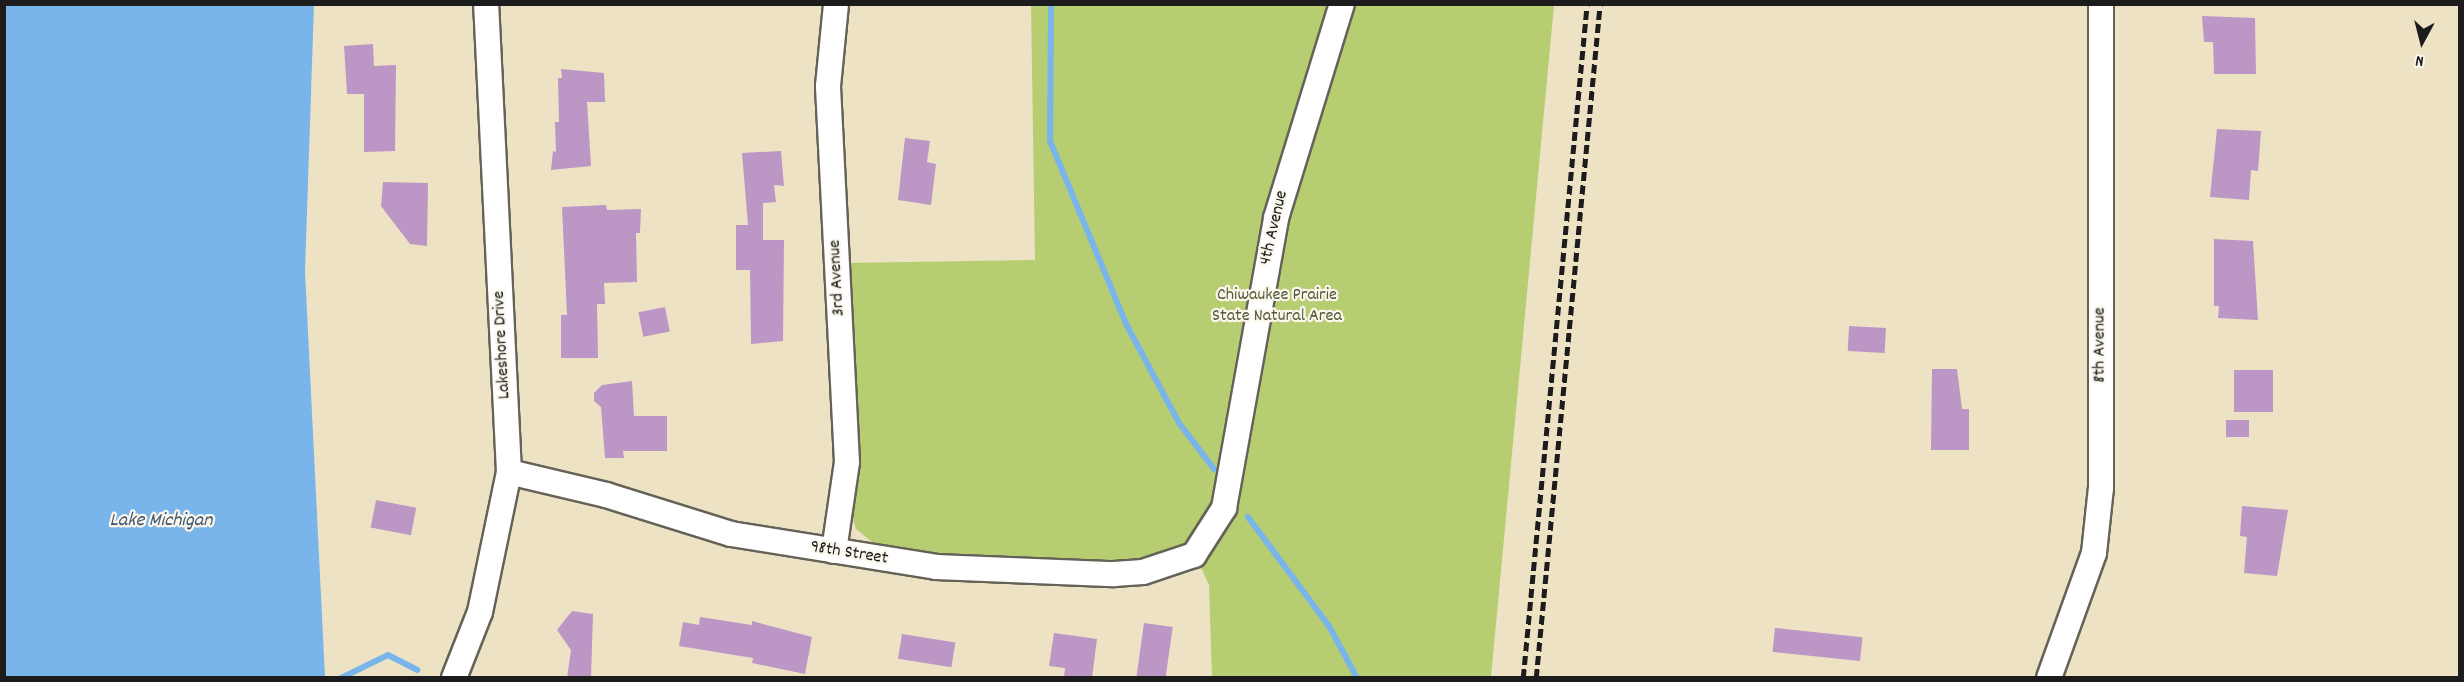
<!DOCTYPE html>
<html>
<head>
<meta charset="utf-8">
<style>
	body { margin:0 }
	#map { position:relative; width:2464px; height:682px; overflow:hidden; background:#ede3c4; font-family:Dekko,sans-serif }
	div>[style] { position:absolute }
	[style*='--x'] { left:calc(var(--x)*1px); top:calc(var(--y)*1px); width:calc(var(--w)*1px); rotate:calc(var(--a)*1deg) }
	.green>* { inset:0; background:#b6cd72 }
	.water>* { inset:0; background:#79b5eb }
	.stream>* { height:6px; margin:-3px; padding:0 3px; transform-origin:3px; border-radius:3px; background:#79b5eb }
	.building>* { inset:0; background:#bc96c5; transform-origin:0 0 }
	.roads { filter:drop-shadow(2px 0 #656257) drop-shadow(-2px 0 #656257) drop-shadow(0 2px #656257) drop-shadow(0 -2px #656257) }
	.minor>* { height:24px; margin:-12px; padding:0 12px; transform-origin:12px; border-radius:12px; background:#fff }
	.rail>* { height:4.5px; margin-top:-2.25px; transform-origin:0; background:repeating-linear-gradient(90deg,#1c1c1c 0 9px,transparent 0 13.5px) }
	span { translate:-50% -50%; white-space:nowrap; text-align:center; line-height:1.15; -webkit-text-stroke:4.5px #fbf7ec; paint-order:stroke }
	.street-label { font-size:18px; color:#1c1c1c }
	.park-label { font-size:18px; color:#525a3a }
	.water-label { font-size:20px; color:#41596f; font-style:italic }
	.frame { position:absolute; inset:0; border:6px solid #1c1c1c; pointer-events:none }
	.north { position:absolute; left:2392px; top:12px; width:60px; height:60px; -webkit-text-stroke:4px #fbf7ec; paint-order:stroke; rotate:187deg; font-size:16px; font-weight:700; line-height:24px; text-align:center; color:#1c1c1c }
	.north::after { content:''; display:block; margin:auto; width:21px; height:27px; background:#1c1c1c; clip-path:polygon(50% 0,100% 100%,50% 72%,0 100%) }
</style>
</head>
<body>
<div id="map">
	<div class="green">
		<div style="clip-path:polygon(1031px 5px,1554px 5px,1491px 677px,1212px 677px,1209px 585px,1190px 544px,1130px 563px,968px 560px,878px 547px,856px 529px,851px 512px,845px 263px,1035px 260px)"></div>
	</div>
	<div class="water">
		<div style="clip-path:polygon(4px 5px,314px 5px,305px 271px,325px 677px,5px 677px)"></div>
	</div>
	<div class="stream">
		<div style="--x:1051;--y:4;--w:137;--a:90.4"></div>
		<div style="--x:1050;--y:141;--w:198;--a:67.4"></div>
		<div style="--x:1126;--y:324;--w:112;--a:61.8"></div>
		<div style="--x:1179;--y:423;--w:58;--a:52.7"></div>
		<div style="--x:1248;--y:517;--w:136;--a:53.4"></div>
		<div style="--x:1329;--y:626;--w:59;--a:61.7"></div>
		<div style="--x:341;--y:678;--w:52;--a:-26.1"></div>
		<div style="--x:388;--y:655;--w:33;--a:27"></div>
	</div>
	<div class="building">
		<div style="clip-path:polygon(2202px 16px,2255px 18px,2256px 74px,2214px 74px,2213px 42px,2204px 42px)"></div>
		<div style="clip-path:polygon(373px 44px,374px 66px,396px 65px,395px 151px,364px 152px,364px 94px,347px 94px,344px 46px)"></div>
		<div style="clip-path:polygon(561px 69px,604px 73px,605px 102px,587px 102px,591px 166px,551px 170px,553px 151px,556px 152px,555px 122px,559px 122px,558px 78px,562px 78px)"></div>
		<div style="clip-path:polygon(2217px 129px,2261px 131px,2258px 171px,2251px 170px,2249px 200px,2210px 197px)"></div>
		<div style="clip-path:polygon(905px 138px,930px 141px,927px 162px,936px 164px,931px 205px,898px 200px)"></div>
		<div style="clip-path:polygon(781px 151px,784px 186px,774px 185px,776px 202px,763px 203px,763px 240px,784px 240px,783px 341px,751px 344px,750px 270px,736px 270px,736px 225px,748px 225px,742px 153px)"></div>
		<div style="clip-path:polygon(383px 182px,428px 183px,427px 246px,410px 244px,381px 206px)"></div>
		<div style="clip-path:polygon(606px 205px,607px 210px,641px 209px,640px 233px,636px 233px,637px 282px,604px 283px,605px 304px,597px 304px,598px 358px,561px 358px,561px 315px,567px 315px,562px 207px)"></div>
		<div style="clip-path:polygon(2214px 239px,2253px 241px,2258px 320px,2218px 318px,2219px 306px,2214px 306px)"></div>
		<div style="left:665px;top:307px;width:25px;height:27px;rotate:79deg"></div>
		<div style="left:1849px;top:326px;width:37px;height:25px;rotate:3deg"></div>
		<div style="clip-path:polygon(1932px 369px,1957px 369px,1962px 409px,1969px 409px,1969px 450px,1931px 450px)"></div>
		<div style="left:2234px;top:370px;width:39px;height:42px"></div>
		<div style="clip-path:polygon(632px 381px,634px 416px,667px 416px,667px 451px,623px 451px,624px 458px,605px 458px,601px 407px,594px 401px,594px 393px,602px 385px)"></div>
		<div style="left:2226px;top:420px;width:23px;height:17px"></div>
		<div style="left:376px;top:500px;width:41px;height:28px;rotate:11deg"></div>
		<div style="clip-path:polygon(2242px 506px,2288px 510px,2277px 576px,2244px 573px,2247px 537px,2240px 536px)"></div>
		<div style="clip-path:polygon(572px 611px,593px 614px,591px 678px,567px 678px,571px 650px,557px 630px)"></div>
		<div style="clip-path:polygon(700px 617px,752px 625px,752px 621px,812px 637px,805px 674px,752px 663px,753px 658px,679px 646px,683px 622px,699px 625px)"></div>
		<div style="left:1144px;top:623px;width:29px;height:56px;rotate:8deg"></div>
		<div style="left:1775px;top:628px;width:88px;height:24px;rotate:6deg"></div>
		<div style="clip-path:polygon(1054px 633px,1097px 639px,1092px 678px,1064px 678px,1065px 668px,1049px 666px)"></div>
		<div style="left:902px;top:634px;width:54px;height:25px;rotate:9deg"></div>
	</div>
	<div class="roads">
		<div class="minor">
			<div style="--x:509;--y:472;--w:100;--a:13.3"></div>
			<div style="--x:606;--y:495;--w:131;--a:17.3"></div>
			<div style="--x:731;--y:534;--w:208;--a:9.1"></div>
			<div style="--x:936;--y:567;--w:178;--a:2.3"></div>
			<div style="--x:1114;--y:574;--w:29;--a:-4"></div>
			<div style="--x:1143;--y:572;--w:54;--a:-18.4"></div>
			<div style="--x:1194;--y:555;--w:56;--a:-57.4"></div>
			<div style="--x:1224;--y:508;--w:295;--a:-79.8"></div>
			<div style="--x:1276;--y:218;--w:224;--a:-72.9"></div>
			<div style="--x:834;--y:551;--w:90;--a:-81.7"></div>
			<div style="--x:847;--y:462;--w:376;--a:-92.9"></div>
			<div style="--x:828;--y:86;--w:82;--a:-84.4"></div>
			<div style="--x:454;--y:678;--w:71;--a:-68.5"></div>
			<div style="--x:480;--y:612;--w:143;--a:-78.3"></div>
			<div style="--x:509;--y:472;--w:469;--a:-92.8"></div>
			<div style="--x:2049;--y:678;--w:133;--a:-70.2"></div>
			<div style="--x:2094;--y:553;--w:65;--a:-83.9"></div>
			<div style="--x:2101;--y:488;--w:484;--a:-90"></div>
		</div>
	</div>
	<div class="rail">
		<div style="--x:1523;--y:678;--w:677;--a:-84.58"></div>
		<div style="--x:1536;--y:678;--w:677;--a:-84.58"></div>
	</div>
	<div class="street-label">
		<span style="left:1275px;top:228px;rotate:-77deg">4th Avenue</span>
		<span style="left:838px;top:278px;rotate:-93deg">3rd Avenue</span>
		<span style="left:503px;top:345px;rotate:-93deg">Lakeshore Drive</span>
		<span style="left:2101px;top:345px;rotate:-90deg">8th Avenue</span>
		<span style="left:849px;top:554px;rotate:9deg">98th Street</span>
	</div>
	<div class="park-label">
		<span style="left:1277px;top:307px">Chiwaukee Prairie<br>State Natural Area</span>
	</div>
	<div class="water-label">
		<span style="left:161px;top:521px">Lake Michigan</span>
	</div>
	<div class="frame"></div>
	<div class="north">N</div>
</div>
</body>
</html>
